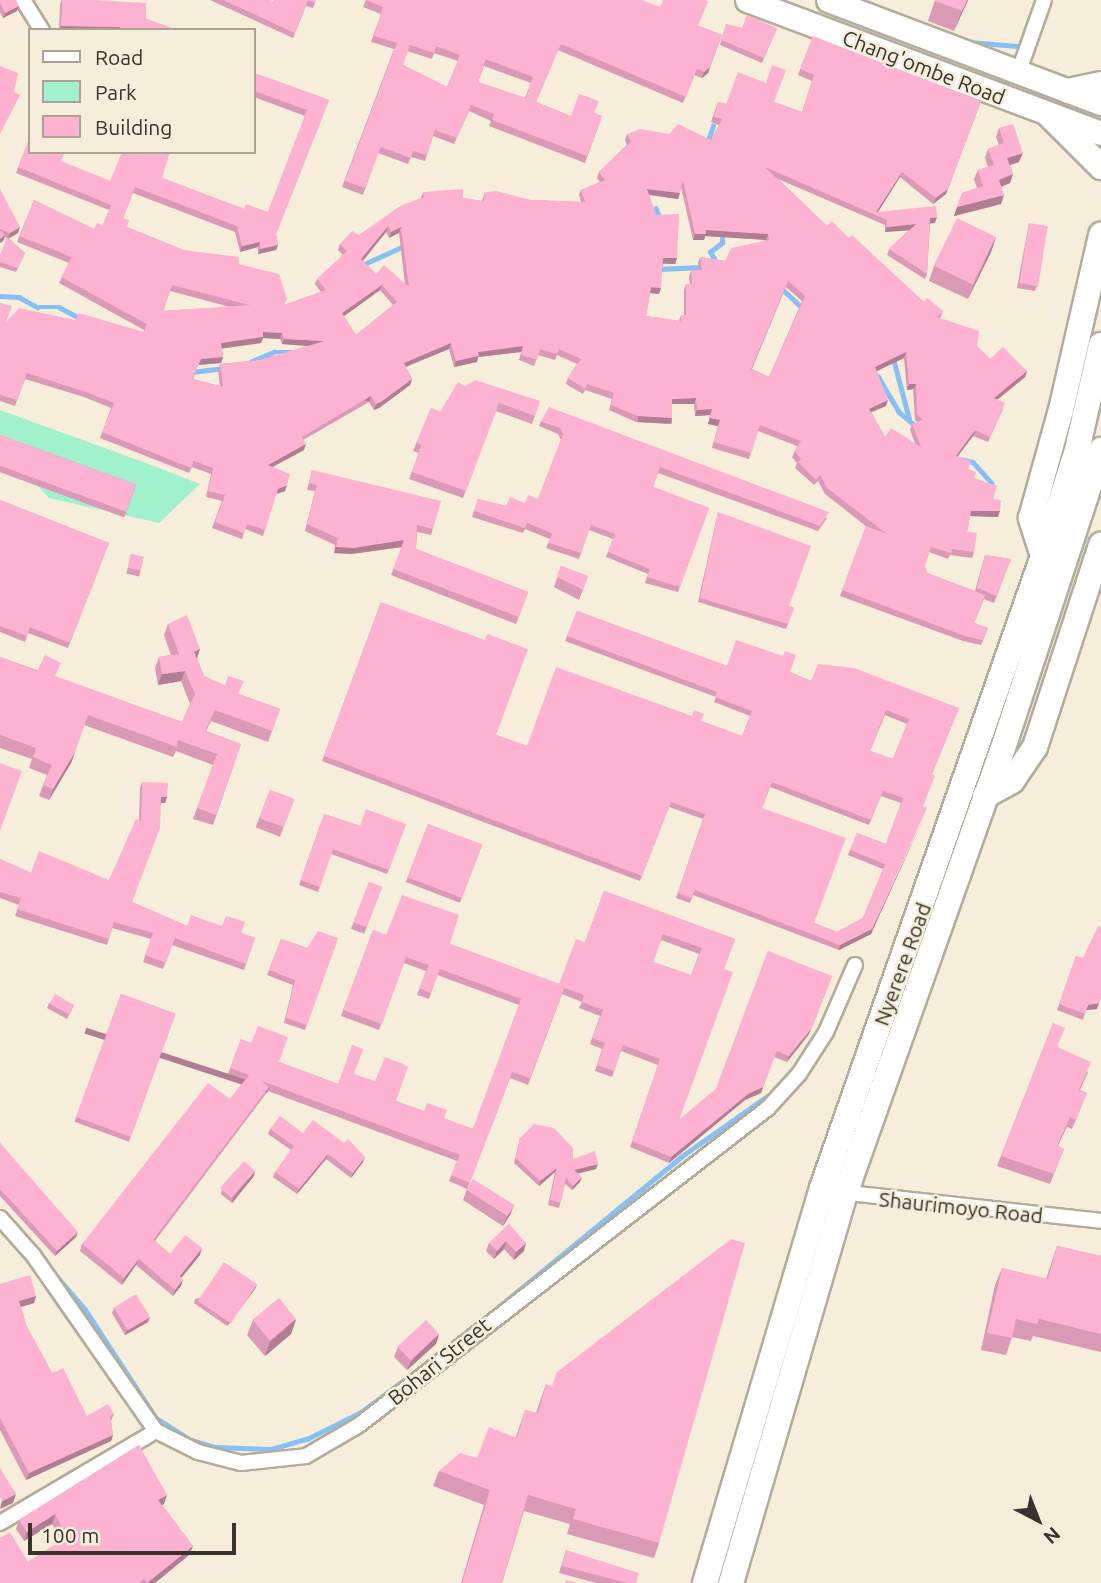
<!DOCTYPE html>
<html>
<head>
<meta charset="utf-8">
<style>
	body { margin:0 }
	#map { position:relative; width:1101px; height:1583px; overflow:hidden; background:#f6edda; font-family:Ubuntu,sans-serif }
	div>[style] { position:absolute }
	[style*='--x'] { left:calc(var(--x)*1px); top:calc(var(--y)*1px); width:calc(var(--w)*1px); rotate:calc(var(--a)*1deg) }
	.green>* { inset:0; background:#a1f1cd }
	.stream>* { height:4.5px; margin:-2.25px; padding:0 2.25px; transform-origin:2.25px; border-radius:2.25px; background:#87c0f4 }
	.roads { filter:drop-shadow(2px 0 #b4ac9a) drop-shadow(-2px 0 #b4ac9a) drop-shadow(0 2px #b4ac9a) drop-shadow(0 -2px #b4ac9a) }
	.minor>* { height:14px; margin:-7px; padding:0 7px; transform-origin:7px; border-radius:7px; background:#fff }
	.primary>* { height:23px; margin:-11.5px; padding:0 11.5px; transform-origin:11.5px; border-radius:11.5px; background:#fff }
	.trunk>* { height:24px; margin:-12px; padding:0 12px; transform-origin:12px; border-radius:12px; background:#fff }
	.wall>* { inset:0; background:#da99b5; transform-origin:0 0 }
	.shaded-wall>* { inset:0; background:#b17d93; transform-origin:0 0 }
	.building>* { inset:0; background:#fdb2d2; transform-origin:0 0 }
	span { translate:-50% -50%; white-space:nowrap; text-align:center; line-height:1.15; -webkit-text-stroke:5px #f6edda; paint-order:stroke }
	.street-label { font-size:21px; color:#37342d }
	.legend { position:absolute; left:28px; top:28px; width:228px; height:126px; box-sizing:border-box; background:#f6edda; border:2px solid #aaa395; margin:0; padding:9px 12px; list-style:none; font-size:21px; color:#37342d }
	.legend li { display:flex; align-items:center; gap:14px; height:35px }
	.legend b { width:35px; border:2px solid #aaa395 }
	.north { position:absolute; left:1003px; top:1485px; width:70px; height:70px; -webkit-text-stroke:5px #f6edda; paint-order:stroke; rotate:138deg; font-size:19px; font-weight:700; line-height:28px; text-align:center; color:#37342d }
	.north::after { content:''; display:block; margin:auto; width:24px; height:32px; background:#37342d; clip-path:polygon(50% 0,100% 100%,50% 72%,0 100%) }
	.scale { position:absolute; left:28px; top:1523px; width:208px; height:32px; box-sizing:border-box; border:4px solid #37342d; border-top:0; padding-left:9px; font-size:21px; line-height:24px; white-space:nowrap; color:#37342d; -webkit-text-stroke:5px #f6edda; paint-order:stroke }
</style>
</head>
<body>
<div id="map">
	<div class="green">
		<div style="clip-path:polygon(0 410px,146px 463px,200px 484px,159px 523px,49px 498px,0 444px)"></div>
	</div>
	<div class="stream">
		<div style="--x:1024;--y:33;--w:21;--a:-67"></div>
		<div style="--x:969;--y:42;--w:48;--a:4.8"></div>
		<div style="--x:1067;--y:109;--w:16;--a:14"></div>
		<div style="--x:708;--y:141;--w:16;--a:-72"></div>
		<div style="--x:656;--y:208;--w:11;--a:68"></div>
		<div style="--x:714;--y:259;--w:8;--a:-120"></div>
		<div style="--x:710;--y:252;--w:15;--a:-37"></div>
		<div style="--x:722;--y:243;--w:8;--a:-90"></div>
		<div style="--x:362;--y:265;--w:46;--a:-24.3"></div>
		<div style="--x:658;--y:269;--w:44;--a:-2.6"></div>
		<div style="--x:780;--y:287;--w:33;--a:43"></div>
		<div style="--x:0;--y:296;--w:19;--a:3"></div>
		<div style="--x:19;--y:297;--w:21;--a:29"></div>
		<div style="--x:37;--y:307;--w:22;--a:0"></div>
		<div style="--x:59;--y:307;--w:24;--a:28"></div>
		<div style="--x:893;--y:357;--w:66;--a:75.1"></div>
		<div style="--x:250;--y:362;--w:26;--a:-23"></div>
		<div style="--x:274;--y:352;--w:18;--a:0"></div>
		<div style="--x:192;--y:372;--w:32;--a:-7"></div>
		<div style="--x:878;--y:376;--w:42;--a:59.7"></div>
		<div style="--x:899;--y:412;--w:23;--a:40"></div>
		<div style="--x:959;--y:459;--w:14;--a:12"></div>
		<div style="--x:973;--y:462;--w:28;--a:48"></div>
		<div style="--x:48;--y:1266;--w:57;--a:49.3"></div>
		<div style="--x:85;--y:1309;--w:130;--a:56.9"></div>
		<div style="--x:156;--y:1418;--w:41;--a:32.2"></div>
		<div style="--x:191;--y:1440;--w:26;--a:16"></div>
		<div style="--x:216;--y:1447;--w:55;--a:2.1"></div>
		<div style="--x:271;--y:1449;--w:37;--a:-16"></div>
		<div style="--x:307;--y:1439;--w:60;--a:-26.6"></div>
		<div style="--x:361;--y:1412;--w:127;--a:-36.7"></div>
		<div style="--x:463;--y:1336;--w:283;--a:-39.4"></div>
		<div style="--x:682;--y:1156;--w:115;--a:-35.1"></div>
	</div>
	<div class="roads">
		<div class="minor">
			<div style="--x:23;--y:0;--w:36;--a:58"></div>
			<div style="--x:1019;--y:71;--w:75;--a:-70.6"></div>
			<div style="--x:840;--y:1192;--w:263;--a:6.3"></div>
			<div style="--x:0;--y:1218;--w:50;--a:48.3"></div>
			<div style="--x:33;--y:1255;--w:215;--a:55.1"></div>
			<div style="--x:156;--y:1431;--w:47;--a:26.6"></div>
			<div style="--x:198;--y:1452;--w:44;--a:14.3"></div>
			<div style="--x:241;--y:1463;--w:65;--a:-6.1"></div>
			<div style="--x:306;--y:1456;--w:61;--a:-30.3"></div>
			<div style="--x:359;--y:1425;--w:517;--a:-37.78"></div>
			<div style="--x:768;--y:1108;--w:46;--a:-47.6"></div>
			<div style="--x:799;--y:1074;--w:50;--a:-57.3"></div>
			<div style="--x:826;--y:1032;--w:73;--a:-66.6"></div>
			<div style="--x:0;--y:1523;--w:181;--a:-30.5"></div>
		</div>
		<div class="primary">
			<div style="--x:747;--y:0;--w:378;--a:20.6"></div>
			<div style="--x:828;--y:0;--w:292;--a:20.7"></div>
		</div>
		<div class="trunk">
			<div style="--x:1068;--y:91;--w:34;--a:-12"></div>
			<div style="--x:1049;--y:115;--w:74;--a:45"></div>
			<div style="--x:1043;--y:556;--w:40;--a:-108"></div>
			<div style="--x:1031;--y:518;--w:112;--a:-74.5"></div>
			<div style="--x:1061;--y:410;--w:180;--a:-77.1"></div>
			<div style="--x:985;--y:796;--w:31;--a:-29"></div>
			<div style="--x:1012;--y:781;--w:41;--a:-55.9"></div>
			<div style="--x:1035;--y:747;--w:213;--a:-71.9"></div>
			<div style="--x:705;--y:1583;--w:412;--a:-73.5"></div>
			<div style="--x:822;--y:1188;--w:670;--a:-70.73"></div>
			<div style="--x:1043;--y:556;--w:111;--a:-72.2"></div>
			<div style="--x:1077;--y:450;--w:108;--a:-77.1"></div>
			<div style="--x:731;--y:1583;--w:405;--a:-73.7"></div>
			<div style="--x:845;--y:1194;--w:470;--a:-70.5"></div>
			<div style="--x:1002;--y:751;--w:317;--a:-71.8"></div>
		</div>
	</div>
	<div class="wall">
		<div style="clip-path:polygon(0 0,19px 6px,17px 11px,3px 18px,0 12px)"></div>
		<div style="clip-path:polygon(62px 0,146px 19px,177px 30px,59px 30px,60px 4px)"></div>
		<div style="clip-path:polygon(210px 0,270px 0,273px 2px,316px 0,313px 8px,306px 6px,293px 38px)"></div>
		<div style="clip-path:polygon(evenodd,366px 0,699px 26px,722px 35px,708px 73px,702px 78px,694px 75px,683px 103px,558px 50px,536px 102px,571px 116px,594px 113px,602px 116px,585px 163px,489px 126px,491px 121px,469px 111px,454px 144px,433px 136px,425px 161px,411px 157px,408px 164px,378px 153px,363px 195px,342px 187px,394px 49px,371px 42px,381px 14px,363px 7px,366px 0,407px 51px,432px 59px,434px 53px,458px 61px,447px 87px,403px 65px,407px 51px,366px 0,484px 66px,531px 83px,525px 98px,478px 82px,484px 66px)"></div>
		<div style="clip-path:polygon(935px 0,968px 0,954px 31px,928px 21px)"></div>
		<div style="clip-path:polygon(726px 24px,742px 28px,777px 28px,762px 63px,720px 45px)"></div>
		<div style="clip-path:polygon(evenodd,813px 36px,946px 194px,933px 204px,900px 177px,878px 212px,935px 223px,930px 223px,927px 274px,925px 279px,887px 255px,889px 249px,909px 230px,885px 232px,885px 225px,778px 179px,827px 226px,849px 238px,924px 302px,943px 311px,940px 318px,977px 346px,990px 359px,1027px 371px,1025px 377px,997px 400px,1003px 409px,988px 442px,973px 436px,958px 456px,974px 478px,993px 499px,998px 517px,970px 516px,967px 532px,974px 552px,972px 558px,950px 555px,948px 559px,929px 552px,925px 566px,927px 573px,975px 591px,985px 555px,1011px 559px,994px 603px,984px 599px,974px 623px,988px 628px,981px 645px,963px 641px,840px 596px,866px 526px,867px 527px,825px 494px,818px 481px,814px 485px,795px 468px,797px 463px,792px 457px,797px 446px,758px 431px,749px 459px,712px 448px,718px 426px,708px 424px,710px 415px,695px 416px,694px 404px,672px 404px,669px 424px,636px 422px,609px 410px,612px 399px,585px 390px,583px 394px,566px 384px,568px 378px,577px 364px,557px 355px,555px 360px,538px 355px,534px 366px,519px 360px,521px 352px,478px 357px,477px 362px,454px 367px,449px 349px,406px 367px,412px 379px,410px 385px,379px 408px,374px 410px,369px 402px,303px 440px,304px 450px,273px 467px,285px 491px,276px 494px,263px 536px,245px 529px,242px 539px,212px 528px,222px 501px,206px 497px,211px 474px,192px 467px,189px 473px,100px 438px,111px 408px,84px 397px,25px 379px,15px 406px,0 401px,0 303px,6px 322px,75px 320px,144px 332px,144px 330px,59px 283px,69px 263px,17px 242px,34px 200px,94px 229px,103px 225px,109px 210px,16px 173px,30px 137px,61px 162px,110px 181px,162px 178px,244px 209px,268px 212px,305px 116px,254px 97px,254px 73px,329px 100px,276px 234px,278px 245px,276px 250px,258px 254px,258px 247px,240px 252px,235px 232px,133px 193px,123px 218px,127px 227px,183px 250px,239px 264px,284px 305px,321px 292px,315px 284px,317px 279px,343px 255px,338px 250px,340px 244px,359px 235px,421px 198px,423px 192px,482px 201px,485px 192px,530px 200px,581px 202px,579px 195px,581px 190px,600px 182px,597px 178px,599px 172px,627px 145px,625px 140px,627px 134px,669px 134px,711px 140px,719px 125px,711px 122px,718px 102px,726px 104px,774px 102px,802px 112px,812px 81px,798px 75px,813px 36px,681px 187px,693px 240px,704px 240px,705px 236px,766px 240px,725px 261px,700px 257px,698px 263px,699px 270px,691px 271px,689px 277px,690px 284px,686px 284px,684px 290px,684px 315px,681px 315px,679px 321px,646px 316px,650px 293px,659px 294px,663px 264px,675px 264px,677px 258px,656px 215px,649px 195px,678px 199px,681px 187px,813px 36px,386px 232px,389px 238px,399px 233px,405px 284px,376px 274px,363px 261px,386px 232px,813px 36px,786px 287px,802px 301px,769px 377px,752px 369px,786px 287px,813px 36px,380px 290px,393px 305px,356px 335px,344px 316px,380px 290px,813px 36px,170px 291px,230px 307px,163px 311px,170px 291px,813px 36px,263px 338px,280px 339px,282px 344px,308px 346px,260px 360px,220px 364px,218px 370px,220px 386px,193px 379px,198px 365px,221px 363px,223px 357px,222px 348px,261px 343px,263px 338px,813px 36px,904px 358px,907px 390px,913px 389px,915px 420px,917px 422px,912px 424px,910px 430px,915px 443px,885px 437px,871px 412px,886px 406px,877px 371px,904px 358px)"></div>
		<div style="clip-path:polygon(999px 128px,1019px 162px,1010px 165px,1013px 174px,1010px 183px,1001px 187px,1001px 204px,954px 216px,962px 193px,977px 188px,974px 179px,978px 170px,988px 167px,985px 158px,988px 149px,999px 145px,996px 137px)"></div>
		<div style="clip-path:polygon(0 189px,18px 233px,8px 238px,25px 253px,16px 272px,0 267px,0 256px,7px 238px,5px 237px,3px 241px,0 243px)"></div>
		<div style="clip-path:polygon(1029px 223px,1037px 286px,1035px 291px,1017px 288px)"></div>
		<div style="clip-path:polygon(996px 237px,991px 252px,968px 299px,929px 281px,934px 266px)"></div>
		<div style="clip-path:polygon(465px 386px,540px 401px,532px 424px,496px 411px,463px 498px,409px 479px,419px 453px,413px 451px,431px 408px,440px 412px)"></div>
		<div style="clip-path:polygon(541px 421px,827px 518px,818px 531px,658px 473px,653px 487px,709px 508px,678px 592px,645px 583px,648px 574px,606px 557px,613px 539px,589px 530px,579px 559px,546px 548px,550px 539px,525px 529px,523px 533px,472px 517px,478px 499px,506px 506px,525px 503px,538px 499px,561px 440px,558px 434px,539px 426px)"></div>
		<div style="left:0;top:435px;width:145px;height:35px;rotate:20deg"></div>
		<div style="clip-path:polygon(312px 470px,433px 529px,431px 535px,417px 532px,416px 549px,528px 592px,516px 624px,391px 575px,402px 547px,351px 554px,334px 553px,335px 545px,305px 531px,315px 491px,307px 490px)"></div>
		<div style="clip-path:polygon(0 500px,109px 543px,68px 648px,28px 633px,25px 642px,0 632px)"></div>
		<div style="clip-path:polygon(718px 512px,789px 606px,794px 608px,786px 629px,698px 602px)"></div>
		<div style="left:131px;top:554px;width:13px;height:20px;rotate:13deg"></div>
		<div style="clip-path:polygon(561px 566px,588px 576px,579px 600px,554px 587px)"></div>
		<div style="clip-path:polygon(evenodd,381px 602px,496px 735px,527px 746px,701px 721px,742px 736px,750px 716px,714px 702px,716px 697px,565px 641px,577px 611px,727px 666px,790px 672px,811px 681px,959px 708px,932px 774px,871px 934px,839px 950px,693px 895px,690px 903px,676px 898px,703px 819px,669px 807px,640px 881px,322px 761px,381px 602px,885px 715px,907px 724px,893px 759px,870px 751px,885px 715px,381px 602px,770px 787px,869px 825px,881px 796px,901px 803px,886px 844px,857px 833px,848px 855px,883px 869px,863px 918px,837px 932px,814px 923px,762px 808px,770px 787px)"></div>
		<div style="clip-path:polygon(168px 624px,200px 649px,197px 659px,204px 676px,239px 694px,280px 709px,268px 742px,211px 721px,206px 731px,241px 744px,213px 825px,193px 819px,213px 765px,176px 751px,173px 757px,84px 725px,71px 763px,49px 800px,39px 796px,47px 775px,29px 768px,32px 759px,0 748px,0 657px,182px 722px,190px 704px,181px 681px,158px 685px,155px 668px,159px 657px,171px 655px,164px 635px)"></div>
		<div style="clip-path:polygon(142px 782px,167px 797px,165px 803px,161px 803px,132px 902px,187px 926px,241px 933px,255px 938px,244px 970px,172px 945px,163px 969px,143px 962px,151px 939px,112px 928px,107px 945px,15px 916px,19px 905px,0 898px,0 859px,31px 873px,109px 880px,139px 821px,140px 788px)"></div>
		<div style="left:270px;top:790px;width:26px;height:40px;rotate:21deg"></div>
		<div style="clip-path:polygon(324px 814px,360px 826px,406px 824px,387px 874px,331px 854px,318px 892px,299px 885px)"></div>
		<div style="left:428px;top:824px;width:58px;height:62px;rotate:21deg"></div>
		<div style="left:369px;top:882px;width:14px;height:50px;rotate:21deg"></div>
		<div style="clip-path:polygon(evenodd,604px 891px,735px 939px,724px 969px,679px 1120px,716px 1089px,768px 951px,809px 1034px,787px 1062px,774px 1057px,761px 1093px,745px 1100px,669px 1163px,630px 1147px,658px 1065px,621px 1051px,612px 1077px,595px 1071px,602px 1049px,590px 1044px,600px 1016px,579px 1008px,582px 1002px,562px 994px,528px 1085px,510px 1078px,468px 1187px,514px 1205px,510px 1215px,503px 1226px,463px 1200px,467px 1189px,449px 1181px,457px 1161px,268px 1091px,155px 1241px,170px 1254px,200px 1255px,181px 1278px,181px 1286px,173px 1296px,136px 1265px,122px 1285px,80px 1251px,82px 1244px,230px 1099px,245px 1080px,228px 1074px,241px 1039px,279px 1062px,338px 1084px,354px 1074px,396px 1101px,473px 1129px,519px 1005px,437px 975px,429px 999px,417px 995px,426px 971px,404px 963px,379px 1030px,341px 1016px,373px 930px,386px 935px,450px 944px,559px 984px,585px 942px,604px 891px,661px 940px,699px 954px,691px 975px,653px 962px,661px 940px)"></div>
		<div style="clip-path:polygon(338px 938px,305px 1030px,284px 1023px,293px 985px,267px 975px,281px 939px,307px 948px)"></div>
		<div style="clip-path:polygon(1076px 956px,1097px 1009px,1086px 1010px,1083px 1020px,1057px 1010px)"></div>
		<div style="left:121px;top:994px;width:58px;height:136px;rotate:20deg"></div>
		<div style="clip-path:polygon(49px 1003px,74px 1005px,67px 1019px,47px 1008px)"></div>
		<div style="clip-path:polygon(1053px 1023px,1058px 1048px,1088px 1072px,1080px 1090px,1087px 1093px,1072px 1129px,1067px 1127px,1058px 1146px,1064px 1149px,1050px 1184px,997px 1166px)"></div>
		<div style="clip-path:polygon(270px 1129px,303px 1133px,344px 1143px,363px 1162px,351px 1178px,326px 1159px,297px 1194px,273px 1177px,275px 1172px,291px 1150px,268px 1134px)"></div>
		<div style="clip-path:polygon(520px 1138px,573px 1159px,596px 1169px,578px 1173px,580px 1182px,572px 1190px,565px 1184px,559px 1208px,548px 1205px,555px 1172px,539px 1186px,514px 1163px)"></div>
		<div style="clip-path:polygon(0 1143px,76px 1237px,55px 1256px,0 1196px)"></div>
		<div style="clip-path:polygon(254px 1176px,232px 1203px,221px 1194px,222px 1189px)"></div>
		<div style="clip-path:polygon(509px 1224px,524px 1251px,514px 1260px,504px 1249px,494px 1259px,486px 1251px,489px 1243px)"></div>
		<div style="clip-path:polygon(1057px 1246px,1101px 1256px,1101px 1352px,1033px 1336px,1031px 1341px,1012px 1337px,1006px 1355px,981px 1350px,995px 1285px,1002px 1268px,1046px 1279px)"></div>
		<div style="clip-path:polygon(0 1284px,36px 1296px,34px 1303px,21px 1307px,26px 1325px,52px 1373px,87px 1416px,114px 1414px,111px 1421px,113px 1435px,111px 1441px,26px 1480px,0 1430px)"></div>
		<div style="clip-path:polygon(257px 1284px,255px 1289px,227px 1326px,194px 1303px,195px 1299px)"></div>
		<div style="clip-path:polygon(114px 1308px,148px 1322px,125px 1335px,112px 1313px)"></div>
		<div style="clip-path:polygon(253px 1320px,296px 1320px,291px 1334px,265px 1356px,247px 1335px)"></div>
		<div style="clip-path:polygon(439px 1334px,436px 1344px,407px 1370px,394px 1357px,398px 1347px)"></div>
		<div style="clip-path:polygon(546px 1384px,659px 1543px,654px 1558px,567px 1534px,570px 1524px,524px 1511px,502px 1583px,461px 1583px,484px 1505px,433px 1486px,439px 1471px,477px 1458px,516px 1437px,525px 1410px,536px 1413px)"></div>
		<div style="clip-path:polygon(139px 1445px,164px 1504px,162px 1505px,193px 1546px,189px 1555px,155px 1583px,0 1583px,28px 1562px,61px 1541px,52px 1524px,24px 1541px,16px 1529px,19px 1520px)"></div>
		<div style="clip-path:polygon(566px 1550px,636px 1583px,596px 1583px,559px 1573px)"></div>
	</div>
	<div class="shaded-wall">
		<div style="clip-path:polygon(967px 0,968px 0,954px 31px,962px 11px)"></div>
		<div style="clip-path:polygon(19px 6px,17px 11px,3px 18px,5px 13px)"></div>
		<div style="clip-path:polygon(61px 26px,120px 27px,119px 30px,60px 30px)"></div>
		<div style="clip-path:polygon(710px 67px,708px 73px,702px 78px,704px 72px)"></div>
		<div style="clip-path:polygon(981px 101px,946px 194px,933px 204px,936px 198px)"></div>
		<div style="clip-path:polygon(1023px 153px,1019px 162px,1004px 167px,1007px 158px)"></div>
		<div style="clip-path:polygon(902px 172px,900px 177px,876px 215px,876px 212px)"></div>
		<div style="clip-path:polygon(1013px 174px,1010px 183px,995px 189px,999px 180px)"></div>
		<div style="clip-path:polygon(647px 189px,680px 193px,678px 199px,645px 194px)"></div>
		<div style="clip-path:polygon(1004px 195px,1001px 204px,954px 216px,957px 207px)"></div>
		<div style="clip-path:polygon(937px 217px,935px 223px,928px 224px,930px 218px)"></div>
		<div style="clip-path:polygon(916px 224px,914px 230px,885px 232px,887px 227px)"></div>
		<div style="clip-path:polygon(388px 226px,386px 232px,359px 265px,361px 259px)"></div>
		<div style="clip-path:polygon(20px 227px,18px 233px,8px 239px,10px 233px)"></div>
		<div style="clip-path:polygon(401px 227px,399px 233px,389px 238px,391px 232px)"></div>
		<div style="clip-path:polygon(706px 230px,768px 234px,766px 240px,705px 236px,704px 240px,693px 240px,695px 234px)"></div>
		<div style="clip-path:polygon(5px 235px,3px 241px,0 243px,0 239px)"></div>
		<div style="clip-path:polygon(996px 237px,991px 252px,968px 299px,974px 285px)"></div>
		<div style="clip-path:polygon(260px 242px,258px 247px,240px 252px,242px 246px)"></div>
		<div style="clip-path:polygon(278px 245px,276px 250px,258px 254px,260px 249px)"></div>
		<div style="clip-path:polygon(663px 258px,677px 258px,675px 264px,661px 263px)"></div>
		<div style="clip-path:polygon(382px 285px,380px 290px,340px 319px,342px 313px)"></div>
		<div style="clip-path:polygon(651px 287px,661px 288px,659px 294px,649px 293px)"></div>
		<div style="clip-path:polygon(263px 332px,282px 333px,280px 339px,263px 338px,261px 343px,219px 349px,221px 343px)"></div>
		<div style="clip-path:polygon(284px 339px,324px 341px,322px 347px,282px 344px)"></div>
		<div style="clip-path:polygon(451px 343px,449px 349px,402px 368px,404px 363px)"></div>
		<div style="clip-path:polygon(523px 346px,521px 352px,478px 357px,477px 362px,454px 367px,456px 361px,478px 352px)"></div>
		<div style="clip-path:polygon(906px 352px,904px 358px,873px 373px,875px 367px)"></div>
		<div style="clip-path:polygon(223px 357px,221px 363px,198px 365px,201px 359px)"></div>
		<div style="clip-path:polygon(1027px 371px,1025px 377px,992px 404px,994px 398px)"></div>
		<div style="clip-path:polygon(412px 379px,410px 385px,379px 408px,374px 410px,376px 404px)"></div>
		<div style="clip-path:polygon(909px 384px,916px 384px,913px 389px,907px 390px)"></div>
		<div style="left:371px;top:396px;width:6px;height:80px;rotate:108deg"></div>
		<div style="clip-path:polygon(696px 398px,694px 404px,670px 404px,672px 399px)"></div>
		<div style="clip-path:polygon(888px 400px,886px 406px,867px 414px,869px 409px)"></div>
		<div style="clip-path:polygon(712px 409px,710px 415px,695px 416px,697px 410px)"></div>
		<div style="left:638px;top:416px;width:34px;height:6px;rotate:3deg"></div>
		<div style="clip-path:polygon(710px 418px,720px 420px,718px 426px,708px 424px)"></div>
		<div style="clip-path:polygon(975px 430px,973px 436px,954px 461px,956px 456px)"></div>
		<div style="clip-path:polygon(306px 444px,304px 450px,266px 470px,268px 465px)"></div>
		<div style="clip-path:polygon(287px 485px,285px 491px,276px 494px,278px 489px)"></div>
		<div style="clip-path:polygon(971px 511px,1000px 511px,998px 517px,969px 516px)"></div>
		<div style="clip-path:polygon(404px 540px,402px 547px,351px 554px,334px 553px,336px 547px)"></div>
		<div style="clip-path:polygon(200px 649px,196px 660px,194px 652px)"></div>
		<div style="clip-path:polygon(185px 671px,181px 681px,158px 685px,162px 674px)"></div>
		<div style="clip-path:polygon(75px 752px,71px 763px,49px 800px,53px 789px)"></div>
		<div style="clip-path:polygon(161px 797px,167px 797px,165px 803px,159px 803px)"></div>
		<div style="clip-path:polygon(926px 813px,871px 934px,839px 950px,840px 945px,872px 929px)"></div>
		<div style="clip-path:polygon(832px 976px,809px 1034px,787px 1062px,789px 1056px)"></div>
		<div style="clip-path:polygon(1099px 1003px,1097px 1009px,1086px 1010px,1088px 1005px)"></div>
		<div style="left:269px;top:1087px;width:6px;height:192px;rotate:108deg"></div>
		<div style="clip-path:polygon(763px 1087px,761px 1093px,745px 1100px,669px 1163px,671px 1157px,748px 1094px)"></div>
		<div style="clip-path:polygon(328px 1154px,326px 1159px,297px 1194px,299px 1189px)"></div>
		<div style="clip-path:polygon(365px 1157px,363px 1162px,351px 1178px,353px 1173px)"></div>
		<div style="clip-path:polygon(598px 1164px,596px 1169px,572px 1175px,574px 1170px)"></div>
		<div style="clip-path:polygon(557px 1168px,555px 1172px,539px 1186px,540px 1181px)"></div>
		<div style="clip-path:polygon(255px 1171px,254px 1176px,232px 1203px,233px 1198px)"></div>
		<div style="clip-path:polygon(582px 1177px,580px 1182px,572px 1190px,573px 1186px)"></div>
		<div style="clip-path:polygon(514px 1205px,510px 1215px,503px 1226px,507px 1216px)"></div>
		<div style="clip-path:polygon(78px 1232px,76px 1237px,55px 1256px,57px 1251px)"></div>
		<div style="clip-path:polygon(506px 1241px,504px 1249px,494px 1259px,497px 1251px)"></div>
		<div style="clip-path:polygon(526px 1243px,524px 1251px,514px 1260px,516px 1252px)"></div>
		<div style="clip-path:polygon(202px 1248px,200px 1255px,177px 1283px,180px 1276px)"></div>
		<div style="clip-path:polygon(139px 1259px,136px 1265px,122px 1285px,124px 1278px)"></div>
		<div style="clip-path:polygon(183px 1279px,181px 1286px,173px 1296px,175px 1290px)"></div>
		<div style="clip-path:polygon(257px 1284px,255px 1289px,227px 1326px,229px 1321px)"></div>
		<div style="clip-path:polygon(36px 1296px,34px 1303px,17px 1308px,19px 1301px)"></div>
		<div style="clip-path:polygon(150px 1317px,148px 1322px,125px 1335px,127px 1330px)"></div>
		<div style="clip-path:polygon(296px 1319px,291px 1334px,265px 1356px,270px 1342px)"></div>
		<div style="clip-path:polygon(439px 1334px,436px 1344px,407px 1370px,411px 1361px)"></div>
		<div style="clip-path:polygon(113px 1435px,111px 1441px,26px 1480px,29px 1473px)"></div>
		<div style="clip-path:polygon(16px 1494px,13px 1503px,0 1509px,2px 1501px)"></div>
		<div style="clip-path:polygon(167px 1495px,164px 1504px,155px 1509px,158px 1500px)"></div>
		<div style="clip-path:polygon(55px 1514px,52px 1524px,24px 1541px,27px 1532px)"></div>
		<div style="clip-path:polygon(193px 1546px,189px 1555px,155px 1583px,147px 1583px)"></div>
	</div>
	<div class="building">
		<div style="clip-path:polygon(0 0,16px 0,19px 6px,5px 13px,0 3px)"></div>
		<div style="clip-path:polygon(62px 0,93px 0,146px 3px,146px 19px,177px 30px,119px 30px,120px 27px,61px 26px)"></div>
		<div style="clip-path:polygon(223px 0,270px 0,273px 2px,274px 0,316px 0,315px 3px,308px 0,295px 33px)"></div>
		<div style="clip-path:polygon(evenodd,366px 0,642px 0,660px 7px,663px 0,705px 0,708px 1px,698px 26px,722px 35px,710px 67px,704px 72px,697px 69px,686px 97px,561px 44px,536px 102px,571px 116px,579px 94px,599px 101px,594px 113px,602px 116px,587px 156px,492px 120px,494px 114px,471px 105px,457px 138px,435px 130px,427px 155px,413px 151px,411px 158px,381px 147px,365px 188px,345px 181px,397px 43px,374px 36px,383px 7px,366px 0,410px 45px,434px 53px,436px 46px,460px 55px,447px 87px,403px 65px,410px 45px,366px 0,486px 59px,533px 77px,526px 98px,478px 82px,486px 59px)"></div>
		<div style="clip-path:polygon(935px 0,967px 0,962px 11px,935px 1px)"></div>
		<div style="clip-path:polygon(747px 15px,777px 28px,764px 58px,721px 40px,726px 24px,742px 28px)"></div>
		<div style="clip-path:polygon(evenodd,813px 36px,981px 101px,948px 189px,936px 198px,902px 172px,876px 212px,936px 206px,937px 217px,930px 218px,927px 274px,889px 249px,916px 224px,887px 227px,887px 220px,765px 167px,827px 226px,832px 221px,849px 238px,852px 235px,924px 302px,927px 298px,943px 311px,937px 317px,979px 331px,977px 346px,990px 359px,1003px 347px,1027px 371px,994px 398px,1005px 403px,990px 437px,975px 430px,956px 456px,971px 461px,968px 469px,976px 472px,974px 478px,997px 486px,993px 499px,1001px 500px,1000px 511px,971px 511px,967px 532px,977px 533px,974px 552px,952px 549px,951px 553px,931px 547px,925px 566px,927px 573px,985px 595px,974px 623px,988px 628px,983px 640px,965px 636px,842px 590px,866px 526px,887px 534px,827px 488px,820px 475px,816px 480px,798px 462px,801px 459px,794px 451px,801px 441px,760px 425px,751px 453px,714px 442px,720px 420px,710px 418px,712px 409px,697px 410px,696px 398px,672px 399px,672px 418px,638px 416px,611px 405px,614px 393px,587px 384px,585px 389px,568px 378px,581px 359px,559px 349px,557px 354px,540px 349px,537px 360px,521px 355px,523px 346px,478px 352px,479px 356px,456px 361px,451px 343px,404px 363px,412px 379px,381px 402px,376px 404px,371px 396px,302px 437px,306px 444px,268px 465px,290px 474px,287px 485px,278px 489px,265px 530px,247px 524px,244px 533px,215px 522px,225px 495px,208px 491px,213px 468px,194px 461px,191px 468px,102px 432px,114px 403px,86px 392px,27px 373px,17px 400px,0 395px,0 303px,12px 306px,6px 322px,19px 308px,75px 320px,79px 313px,144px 332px,147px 324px,61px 277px,72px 257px,19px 236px,34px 200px,94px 229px,97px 223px,103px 225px,111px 205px,18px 167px,30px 137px,30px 152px,65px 152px,61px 161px,110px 181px,122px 152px,170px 152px,162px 178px,244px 209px,246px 204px,268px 212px,307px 110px,254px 91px,254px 73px,329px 100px,276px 234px,278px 245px,260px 249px,260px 242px,242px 246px,237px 226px,135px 187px,123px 218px,129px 220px,127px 227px,183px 250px,239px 257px,239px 264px,279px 274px,287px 299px,284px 305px,326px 290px,317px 279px,347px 251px,340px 244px,352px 231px,359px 235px,400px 206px,424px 197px,423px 192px,463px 189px,463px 198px,484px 201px,485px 192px,497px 191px,530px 200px,585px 202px,581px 190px,605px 180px,599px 172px,631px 142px,627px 134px,640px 129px,669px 134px,678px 124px,711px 140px,722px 119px,714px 117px,718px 102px,726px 104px,738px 72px,766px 83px,772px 65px,786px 70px,774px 102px,802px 112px,814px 75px,800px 69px,813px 36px,683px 180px,695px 234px,706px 234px,706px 230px,768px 234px,769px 240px,731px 248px,725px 261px,700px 257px,702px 270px,691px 271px,692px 284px,686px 284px,686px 315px,681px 315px,681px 321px,646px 316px,651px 287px,661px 288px,663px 258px,677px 258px,679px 214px,656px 215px,647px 189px,680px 193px,683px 180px,813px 36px,388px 226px,391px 232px,401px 227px,409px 287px,384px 265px,376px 274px,361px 259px,388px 226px,813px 36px,788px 281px,805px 296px,769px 377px,751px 369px,788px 281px,813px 36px,172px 285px,250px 305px,163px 311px,172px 285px,813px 36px,382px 285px,397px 302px,356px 335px,342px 313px,382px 285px,813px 36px,263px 332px,282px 333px,284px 339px,324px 341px,260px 360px,220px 364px,223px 387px,192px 379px,201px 359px,223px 357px,221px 343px,263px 337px,263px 332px,813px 36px,906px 352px,909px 384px,916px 384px,917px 414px,923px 420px,912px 424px,921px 447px,891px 428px,885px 437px,869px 409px,888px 400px,875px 367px,906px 352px)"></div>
		<div style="clip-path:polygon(0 66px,18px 73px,14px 92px,20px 95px,0 134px)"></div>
		<div style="clip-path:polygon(1013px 124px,1023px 153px,1007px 158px,1013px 174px,999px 180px,1004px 195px,957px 207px,962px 193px,983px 186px,978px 170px,994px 165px,988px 149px,1004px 143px,999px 128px)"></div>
		<div style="clip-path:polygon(0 189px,20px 227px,10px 233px,0 229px)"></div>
		<div style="left:957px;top:218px;width:43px;height:53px;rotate:26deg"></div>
		<div style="left:1029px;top:223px;width:19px;height:61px;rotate:9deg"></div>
		<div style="clip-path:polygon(0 231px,5px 235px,0 239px)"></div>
		<div style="clip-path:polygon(7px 238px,25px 253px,18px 268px,0 262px,0 256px)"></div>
		<div style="clip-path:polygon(475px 380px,540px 401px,535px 416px,499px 403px,466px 491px,412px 472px,421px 445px,416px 443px,431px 408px,440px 412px,458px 382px,465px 386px)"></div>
		<div style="clip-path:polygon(549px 407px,829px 512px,820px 526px,660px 467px,653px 487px,709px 508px,680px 587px,647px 577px,650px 569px,608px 552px,615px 534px,591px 525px,581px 553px,549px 543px,552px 533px,527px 523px,525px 528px,474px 511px,478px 499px,506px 506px,510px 497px,525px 503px,528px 495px,538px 499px,563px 434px,560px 428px,541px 421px)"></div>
		<div style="left:0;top:435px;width:145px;height:29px;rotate:20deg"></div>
		<div style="clip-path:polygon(312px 470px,441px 501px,433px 529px,417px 525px,416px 549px,528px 592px,519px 617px,393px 569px,404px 540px,354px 548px,336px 547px,338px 538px,307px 524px,317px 485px,309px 483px)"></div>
		<div style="clip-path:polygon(0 500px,109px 543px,70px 643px,30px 627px,27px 636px,0 626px)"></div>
		<div style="clip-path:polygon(718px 512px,811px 546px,789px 606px,794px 608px,788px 624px,700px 598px)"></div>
		<div style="left:131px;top:554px;width:13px;height:14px;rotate:13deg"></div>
		<div style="clip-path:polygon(985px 555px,1011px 559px,997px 596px,977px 588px)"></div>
		<div style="clip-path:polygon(561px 566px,588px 576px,583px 590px,557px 577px)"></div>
		<div style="clip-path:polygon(evenodd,381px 602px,485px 640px,487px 634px,528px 649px,496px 735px,527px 746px,556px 667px,692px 716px,694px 710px,704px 714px,701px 721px,742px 736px,752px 711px,715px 697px,717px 692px,567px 636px,577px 611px,727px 666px,736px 640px,783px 656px,785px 651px,796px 655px,790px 672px,811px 681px,818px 664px,854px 668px,959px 708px,932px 774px,935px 776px,923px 806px,927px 808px,872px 929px,840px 945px,695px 890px,691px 898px,678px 893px,705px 814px,671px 802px,642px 876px,324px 756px,381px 602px,886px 710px,909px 719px,893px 759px,870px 751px,886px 710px,381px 602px,772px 782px,871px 820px,883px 791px,903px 798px,886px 844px,857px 833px,850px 850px,885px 864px,863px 918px,837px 932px,814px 923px,846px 838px,762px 808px,772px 782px)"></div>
		<div style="clip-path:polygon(187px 615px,200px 649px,194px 652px,204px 676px,225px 685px,228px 676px,244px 681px,238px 694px,280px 709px,272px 731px,215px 710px,205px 731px,241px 744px,216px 815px,197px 808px,217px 754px,178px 740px,177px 747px,88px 715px,75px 752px,53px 789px,43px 785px,52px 765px,33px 757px,36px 748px,0 735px,0 657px,37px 671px,45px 655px,61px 663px,55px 676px,182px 722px,195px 694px,185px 671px,162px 674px,159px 657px,179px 654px,168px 624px)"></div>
		<div style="clip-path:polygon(0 763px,22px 771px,0 831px)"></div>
		<div style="clip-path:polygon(142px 782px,168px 783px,167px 797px,161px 797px,160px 828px,132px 902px,187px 926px,191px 915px,222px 926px,226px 916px,245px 922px,241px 933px,255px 938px,246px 964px,175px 938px,166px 963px,145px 955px,153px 933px,114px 922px,109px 939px,17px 909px,21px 898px,0 892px,0 859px,31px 873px,39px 851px,109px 880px,136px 819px,141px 821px)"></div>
		<div style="left:270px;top:790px;width:26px;height:30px;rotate:21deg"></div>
		<div style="clip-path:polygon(366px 809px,406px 824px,389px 870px,333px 849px,320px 887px,301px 880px,324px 814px,360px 826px)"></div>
		<div style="left:428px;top:824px;width:58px;height:57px;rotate:21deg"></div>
		<div style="left:369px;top:882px;width:14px;height:43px;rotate:21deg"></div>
		<div style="clip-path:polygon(evenodd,604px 891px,735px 939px,724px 969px,733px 972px,679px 1120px,716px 1089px,768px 951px,832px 976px,812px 1028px,789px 1056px,777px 1051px,763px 1087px,748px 1094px,671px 1157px,632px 1141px,660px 1059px,623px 1045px,614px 1071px,597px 1065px,605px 1043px,592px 1038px,603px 1010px,582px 1002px,584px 995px,564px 988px,530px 1078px,512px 1072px,470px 1183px,451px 1175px,460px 1155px,262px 1081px,269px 1087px,153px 1240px,170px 1254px,185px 1235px,202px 1248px,180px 1276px,183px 1279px,175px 1290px,139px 1259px,124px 1278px,82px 1244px,208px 1083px,230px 1099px,249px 1075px,230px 1068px,241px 1039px,251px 1043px,258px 1026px,288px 1037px,279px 1062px,338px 1084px,352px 1045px,363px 1049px,354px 1074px,375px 1081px,385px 1057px,403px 1064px,408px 1067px,396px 1101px,424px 1111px,427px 1103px,447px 1110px,444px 1118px,473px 1129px,521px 999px,440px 969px,431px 993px,419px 988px,429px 965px,406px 957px,382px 1024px,343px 1010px,373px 930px,386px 935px,402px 895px,459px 915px,450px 944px,559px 984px,576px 939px,585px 942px,604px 891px,663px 934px,702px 948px,691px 975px,653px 962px,663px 934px)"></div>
		<div style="clip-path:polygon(1098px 926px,1101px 928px,1101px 998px,1099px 1003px,1088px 1005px,1085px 1014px,1059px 1004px,1076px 956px,1083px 958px)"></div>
		<div style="clip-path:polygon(318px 931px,338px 938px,307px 1025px,286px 1018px,295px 980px,269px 970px,281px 939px,307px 948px)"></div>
		<div style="left:55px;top:994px;width:22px;height:11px;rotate:30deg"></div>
		<div style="left:121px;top:994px;width:58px;height:131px;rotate:20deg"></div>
		<div style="clip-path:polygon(1053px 1023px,1065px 1028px,1057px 1047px,1091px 1062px,1079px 1090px,1087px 1093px,1076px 1120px,1070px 1117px,1057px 1146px,1064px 1149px,1054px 1174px,1001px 1156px)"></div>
		<div style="clip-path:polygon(280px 1116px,303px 1133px,313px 1120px,344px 1143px,348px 1139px,365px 1157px,353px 1173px,328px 1154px,299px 1189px,275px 1172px,294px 1146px,270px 1129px)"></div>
		<div style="clip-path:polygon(534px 1124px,554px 1128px,573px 1148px,573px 1159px,595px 1151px,598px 1164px,574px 1170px,582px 1177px,573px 1186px,566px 1178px,561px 1203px,550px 1200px,557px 1168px,540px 1181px,516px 1158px,520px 1138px)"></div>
		<div style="clip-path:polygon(0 1143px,78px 1232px,57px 1251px,0 1189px)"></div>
		<div style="left:244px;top:1161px;width:15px;height:36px;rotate:42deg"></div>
		<div style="left:473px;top:1179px;width:49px;height:13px;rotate:32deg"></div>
		<div style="clip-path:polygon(509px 1224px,526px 1243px,516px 1252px,506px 1241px,497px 1251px,489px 1243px)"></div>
		<div style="clip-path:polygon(731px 1239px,745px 1243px,659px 1543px,573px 1519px,576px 1509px,528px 1495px,502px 1583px,462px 1583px,490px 1490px,439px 1471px,460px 1453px,477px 1458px,489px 1427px,517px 1438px,525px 1410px,538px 1413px,546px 1384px,552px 1386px,557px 1372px)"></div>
		<div style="clip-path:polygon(1057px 1246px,1101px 1256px,1101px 1334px,1039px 1319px,1037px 1324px,1016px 1319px,1012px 1338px,987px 1333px,1002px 1268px,1048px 1279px)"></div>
		<div style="left:224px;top:1262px;width:40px;height:47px;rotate:34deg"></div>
		<div style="clip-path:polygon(30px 1275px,36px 1296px,19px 1301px,26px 1325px,52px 1373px,63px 1368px,87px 1416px,108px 1404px,114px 1414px,110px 1416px,113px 1435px,29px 1473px,0 1418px,0 1284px)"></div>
		<div style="left:136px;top:1294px;width:27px;height:26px;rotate:59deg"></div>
		<div style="left:279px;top:1298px;width:27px;height:34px;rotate:51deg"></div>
		<div style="left:426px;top:1320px;width:19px;height:39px;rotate:47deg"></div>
		<div style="clip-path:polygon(139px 1445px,167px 1495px,158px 1500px,193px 1546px,147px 1583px,144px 1579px,139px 1583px,0 1583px,0 1538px,10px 1532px,28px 1562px,67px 1537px,55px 1514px,27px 1532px,19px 1520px)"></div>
		<div style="clip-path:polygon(0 1468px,16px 1494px,2px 1501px,0 1497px)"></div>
		<div style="clip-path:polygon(566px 1550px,639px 1573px,636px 1583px,627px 1583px,562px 1566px)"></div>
		<div style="clip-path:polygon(566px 1580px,577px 1583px,565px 1583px)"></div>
	</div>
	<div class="street-label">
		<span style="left:924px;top:67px;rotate:21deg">Chang'ombe Road</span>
		<span style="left:902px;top:964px;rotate:-70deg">Nyerere Road</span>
		<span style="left:961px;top:1207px;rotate:6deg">Shaurimoyo Road</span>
		<span style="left:439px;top:1361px;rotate:-39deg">Bohari Street</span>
	</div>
	<ul class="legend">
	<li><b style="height:9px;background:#fff"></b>Road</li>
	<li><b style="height:19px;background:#a1f1cd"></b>Park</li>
	<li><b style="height:19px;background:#fdb2d2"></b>Building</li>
	</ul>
	<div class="north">N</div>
	<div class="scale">100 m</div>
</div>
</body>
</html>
